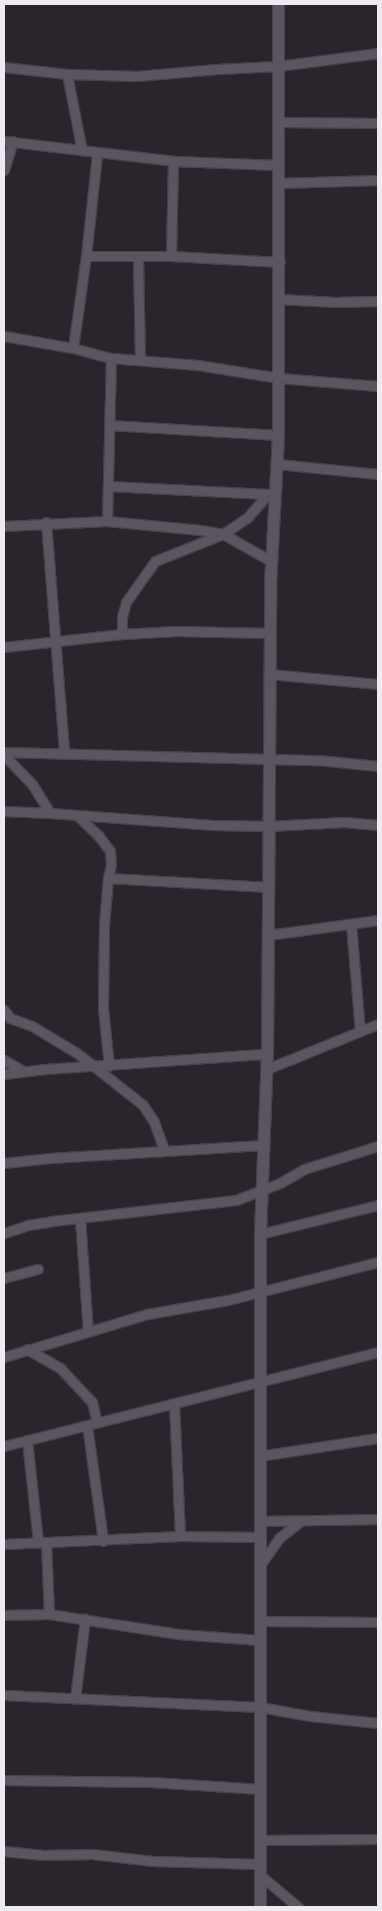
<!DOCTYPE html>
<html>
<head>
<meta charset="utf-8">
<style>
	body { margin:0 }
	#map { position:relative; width:382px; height:1911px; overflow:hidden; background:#2a242d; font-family:"Open Sans",sans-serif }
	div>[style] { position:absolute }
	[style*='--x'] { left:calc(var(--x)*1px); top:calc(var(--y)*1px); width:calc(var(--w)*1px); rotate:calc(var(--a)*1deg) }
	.roads { filter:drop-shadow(1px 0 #47424b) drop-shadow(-1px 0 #47424b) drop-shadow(0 1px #47424b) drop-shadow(0 -1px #47424b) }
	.minor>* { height:9px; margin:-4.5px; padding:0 4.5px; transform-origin:4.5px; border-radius:4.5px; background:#5b5560 }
	.tertiary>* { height:11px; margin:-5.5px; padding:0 5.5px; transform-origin:5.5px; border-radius:5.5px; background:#5b5560 }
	span { translate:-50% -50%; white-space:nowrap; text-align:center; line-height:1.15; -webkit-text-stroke:4px #110e12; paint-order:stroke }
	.frame { position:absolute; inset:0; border:5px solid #eeeaf1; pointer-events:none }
</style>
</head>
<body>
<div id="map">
	<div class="roads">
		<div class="minor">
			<div style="--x:4;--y:67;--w:63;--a:6.3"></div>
			<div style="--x:67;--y:74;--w:70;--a:1.6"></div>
			<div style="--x:137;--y:76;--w:80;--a:-5"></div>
			<div style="--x:217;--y:69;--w:61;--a:-2.8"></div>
			<div style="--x:278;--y:66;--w:101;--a:-7.4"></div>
			<div style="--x:67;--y:74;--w:78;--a:79"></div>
			<div style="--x:279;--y:122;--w:99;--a:0.6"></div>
			<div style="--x:4;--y:141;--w:170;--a:6.7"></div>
			<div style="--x:173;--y:161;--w:106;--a:2.2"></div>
			<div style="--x:4;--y:170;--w:30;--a:-73"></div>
			<div style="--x:279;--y:183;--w:99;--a:-1.7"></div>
			<div style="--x:86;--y:256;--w:103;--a:-83.8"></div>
			<div style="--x:171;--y:256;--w:95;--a:-88.8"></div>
			<div style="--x:138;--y:257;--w:103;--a:88.9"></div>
			<div style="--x:280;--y:299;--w:55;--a:3.1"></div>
			<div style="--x:335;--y:302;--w:43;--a:-1.3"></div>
			<div style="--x:4;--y:336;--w:70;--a:9.9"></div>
			<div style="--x:73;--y:348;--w:39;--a:15"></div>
			<div style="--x:111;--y:358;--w:87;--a:4.6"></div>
			<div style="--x:198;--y:365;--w:82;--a:9.1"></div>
			<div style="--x:279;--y:378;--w:99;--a:4.6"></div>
			<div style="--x:73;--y:348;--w:93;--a:-82"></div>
			<div style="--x:86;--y:256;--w:85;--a:0"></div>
			<div style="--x:171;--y:256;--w:109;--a:3.2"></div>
			<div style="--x:109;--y:425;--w:169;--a:3.4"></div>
			<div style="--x:277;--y:464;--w:101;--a:5.7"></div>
			<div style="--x:108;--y:486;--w:160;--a:2.9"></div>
			<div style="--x:107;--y:521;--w:163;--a:-88.6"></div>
			<div style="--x:46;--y:522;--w:232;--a:85.5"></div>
			<div style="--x:4;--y:526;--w:103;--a:-2.8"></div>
			<div style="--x:107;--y:521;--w:94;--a:5.5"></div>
			<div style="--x:201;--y:530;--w:22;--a:10"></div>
			<div style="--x:223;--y:534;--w:55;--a:29.4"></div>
			<div style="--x:122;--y:634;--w:17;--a:-90"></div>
			<div style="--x:122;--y:617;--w:16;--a:-75"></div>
			<div style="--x:126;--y:602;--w:50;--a:-54.7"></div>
			<div style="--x:155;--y:561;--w:73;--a:-21.7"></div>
			<div style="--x:223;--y:534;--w:29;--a:-34"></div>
			<div style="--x:247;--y:518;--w:32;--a:-49"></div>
			<div style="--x:268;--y:494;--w:7;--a:0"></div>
			<div style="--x:4;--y:647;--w:119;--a:-6.3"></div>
			<div style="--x:122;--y:634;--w:54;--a:-3.2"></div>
			<div style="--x:176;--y:631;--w:93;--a:1.2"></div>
			<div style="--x:268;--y:674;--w:110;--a:5.2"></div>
			<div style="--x:4;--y:752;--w:314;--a:1.5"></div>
			<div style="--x:318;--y:760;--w:60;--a:5.7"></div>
			<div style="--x:4;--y:755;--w:40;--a:46"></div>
			<div style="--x:32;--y:784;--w:34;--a:58"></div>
			<div style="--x:50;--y:813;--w:162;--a:4.2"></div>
			<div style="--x:212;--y:825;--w:57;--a:1"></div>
			<div style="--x:269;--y:826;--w:75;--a:-3.1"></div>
			<div style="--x:344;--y:822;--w:34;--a:5"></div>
			<div style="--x:4;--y:811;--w:46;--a:2.5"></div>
			<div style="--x:78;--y:816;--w:28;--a:44"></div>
			<div style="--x:98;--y:835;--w:20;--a:53"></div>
			<div style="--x:110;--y:851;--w:14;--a:86"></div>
			<div style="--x:111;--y:865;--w:13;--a:103"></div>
			<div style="--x:351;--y:924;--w:108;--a:85.2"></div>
			<div style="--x:268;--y:935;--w:111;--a:-7.8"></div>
			<div style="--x:4;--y:1010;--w:10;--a:53"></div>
			<div style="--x:10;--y:1018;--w:23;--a:20"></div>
			<div style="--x:32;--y:1026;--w:52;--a:31"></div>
			<div style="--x:77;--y:1053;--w:84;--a:38.2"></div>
			<div style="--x:143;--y:1105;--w:20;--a:57"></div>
			<div style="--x:154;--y:1122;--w:30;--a:70"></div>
			<div style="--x:4;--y:1060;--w:22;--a:30"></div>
			<div style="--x:109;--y:1066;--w:58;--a:-95.9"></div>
			<div style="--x:103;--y:1008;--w:83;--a:-89.3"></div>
			<div style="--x:104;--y:925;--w:47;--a:-85.1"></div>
			<div style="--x:108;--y:878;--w:161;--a:3.2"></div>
			<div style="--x:267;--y:1069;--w:120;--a:-22.1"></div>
			<div style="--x:4;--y:1074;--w:41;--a:-7"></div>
			<div style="--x:45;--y:1069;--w:223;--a:-3.9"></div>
			<div style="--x:4;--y:1163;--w:46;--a:-6.2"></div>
			<div style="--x:50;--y:1158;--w:213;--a:-3.5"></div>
			<div style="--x:80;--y:1218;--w:113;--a:86"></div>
			<div style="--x:4;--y:1233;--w:25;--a:-18"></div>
			<div style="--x:28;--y:1225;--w:24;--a:-9"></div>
			<div style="--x:52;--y:1221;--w:185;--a:-6.5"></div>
			<div style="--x:236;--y:1200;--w:47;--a:-21.1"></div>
			<div style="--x:280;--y:1183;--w:28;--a:-30"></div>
			<div style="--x:304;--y:1169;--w:77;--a:-17.3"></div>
			<div style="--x:260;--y:1234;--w:122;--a:-13.8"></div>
			<div style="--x:4;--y:1278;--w:35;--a:-15"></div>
			<div style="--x:27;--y:1349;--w:39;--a:30"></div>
			<div style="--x:61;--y:1369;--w:45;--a:46.8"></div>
			<div style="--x:92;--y:1402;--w:21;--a:76"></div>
			<div style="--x:4;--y:1357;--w:149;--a:-16.7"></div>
			<div style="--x:147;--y:1314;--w:82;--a:-9.8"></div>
			<div style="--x:228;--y:1300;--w:155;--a:-14.2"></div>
			<div style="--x:174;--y:1403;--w:133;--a:87.4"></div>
			<div style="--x:87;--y:1425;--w:117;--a:82.1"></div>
			<div style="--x:27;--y:1440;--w:103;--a:83.8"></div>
			<div style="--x:4;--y:1446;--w:386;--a:-14.1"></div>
			<div style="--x:259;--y:1456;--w:120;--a:-8.6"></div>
			<div style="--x:261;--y:1521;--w:117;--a:-1"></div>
			<div style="--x:46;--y:1542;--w:72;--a:87.6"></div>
			<div style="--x:49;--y:1614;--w:131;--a:8.8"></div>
			<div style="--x:178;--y:1634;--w:82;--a:4.2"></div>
			<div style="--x:4;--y:1544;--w:176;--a:-2.6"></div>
			<div style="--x:180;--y:1536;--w:81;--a:0.7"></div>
			<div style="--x:261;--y:1564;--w:32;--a:-55"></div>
			<div style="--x:279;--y:1538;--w:29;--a:-38"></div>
			<div style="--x:4;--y:1615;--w:45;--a:-1.3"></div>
			<div style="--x:261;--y:1621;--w:117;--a:0.5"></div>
			<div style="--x:4;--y:1695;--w:256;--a:2.7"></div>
			<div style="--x:260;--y:1707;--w:51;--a:10.2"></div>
			<div style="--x:310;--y:1716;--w:68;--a:5.9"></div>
			<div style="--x:75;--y:1698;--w:80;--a:-82.8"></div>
			<div style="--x:4;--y:1780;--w:147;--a:0.8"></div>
			<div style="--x:151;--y:1782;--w:109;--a:3.7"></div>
			<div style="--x:260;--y:1840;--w:118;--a:-0.5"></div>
			<div style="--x:4;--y:1851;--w:39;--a:6"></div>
			<div style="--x:43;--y:1855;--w:49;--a:-1.2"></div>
			<div style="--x:92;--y:1854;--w:61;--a:6.5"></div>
			<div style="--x:153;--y:1861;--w:107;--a:1.6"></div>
			<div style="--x:260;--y:1875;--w:50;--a:40.1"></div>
		</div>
		<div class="tertiary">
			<div style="--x:260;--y:1907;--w:673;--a:-90"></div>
			<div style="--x:260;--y:1234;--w:180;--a:-87.8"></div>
			<div style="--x:267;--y:1054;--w:470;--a:-89.6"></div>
			<div style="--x:270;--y:584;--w:149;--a:-86.9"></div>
			<div style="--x:278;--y:435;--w:431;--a:-90"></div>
		</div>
	</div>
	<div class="frame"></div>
</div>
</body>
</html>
